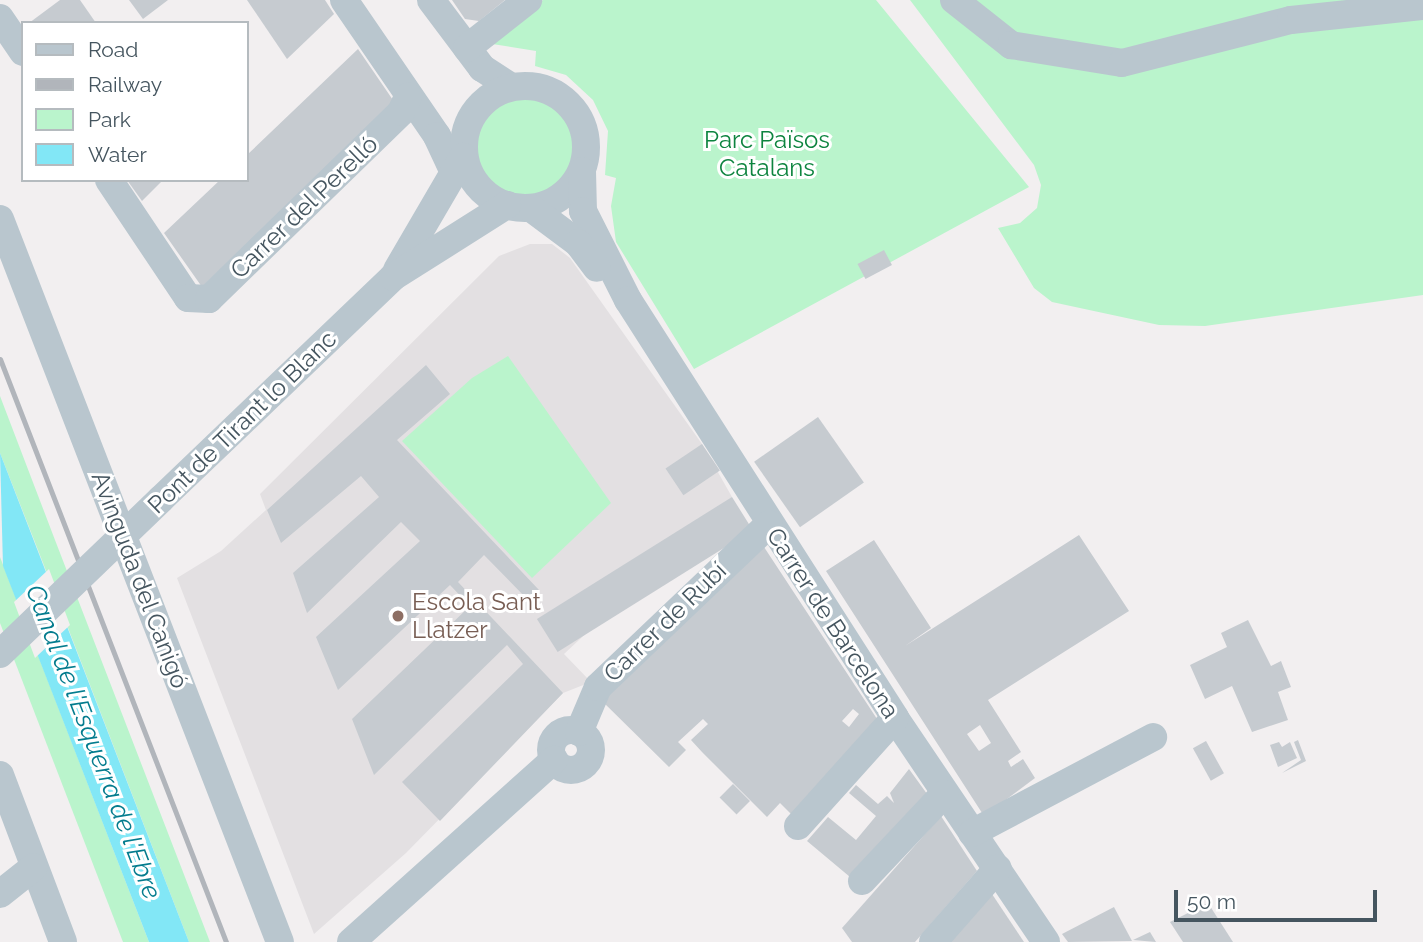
<!DOCTYPE html>
<html>
<head>
<meta charset="utf-8">
<style>
	body { margin:0 }
	#map { position:relative; width:1423px; height:942px; overflow:hidden; background:#f2eff0; font-family:Raleway,sans-serif }
	div>[style] { position:absolute }
	[style*='--x'] { left:calc(var(--x)*1px); top:calc(var(--y)*1px); width:calc(var(--w)*1px); rotate:calc(var(--a)*1deg) }
	.education>* { inset:0; background:#e3e0e2 }
	.green>* { inset:0; background:#baf4cc }
	.round { border-radius:50% }
	.water>* { inset:0; background:#82e7f6 }
	.pier>* { inset:0; background:#f2eff0 }
	.building>* { inset:0; background:#c6cbd0; transform-origin:0 0 }
	.minor>* { height:28px; margin:-14px; padding:0 14px; transform-origin:14px; border-radius:14px; background:#b9c6ce }
	.minor>.ring { margin:-14px; padding:0; box-sizing:content-box; background:none; border:28px solid #b9c6ce; border-radius:50% }
	.rail>* { height:5px; margin:-2.5px; padding:0 2.5px; transform-origin:2.5px; border-radius:2.5px; background:#b1b5bb }
	.minor-bridge>* { height:28px; margin:-14px; padding:0 14px; transform-origin:14px; border-radius:14px; background:#b9c6ce }
	.dots>* { width:19px; height:19px; translate:-50% -50%; box-sizing:border-box; border:4px solid #fff; border-radius:50% }
	span { translate:-50% -50%; white-space:nowrap; text-align:center; line-height:1.15; -webkit-text-stroke:6px #fff; paint-order:stroke }
	.park-label { font-size:24px; color:#0d843f }
	.street-label { font-size:24px; color:#45555f }
	.education-label { font-size:24px; color:#785e54 }
	.left { translate:0 -50%; text-align:left }
	.water-label { font-size:26px; color:#047c8e; font-style:italic }
	.legend { position:absolute; left:21px; top:21px; width:228px; height:161px; box-sizing:border-box; background:#fff; border:2px solid #b5bbbf; margin:0; padding:9px 12px; list-style:none; font-size:21px; color:#45555f }
	.legend li { display:flex; align-items:center; gap:14px; height:35px }
	.legend b { width:35px; border:2px solid #b5bbbf }
	.scale { position:absolute; left:1174px; top:890px; width:203px; height:32px; box-sizing:border-box; border:4px solid #45555f; border-top:0; padding-left:9px; font-size:21px; line-height:24px; white-space:nowrap; color:#45555f; -webkit-text-stroke:5px #fff; paint-order:stroke }
</style>
</head>
<body>
<div id="map">
	<div class="education">
		<div style="clip-path:polygon(530px 244px,552px 244px,570px 258px,702px 444px,732px 497px,564px 654px,591px 682px,563px 693px,406px 853px,314px 934px,177px 578px,221px 551px,266px 510px,260px 494px,499px 256px)"></div>
	</div>
	<div class="green">
		<div style="clip-path:polygon(543px 0,876px 0,1029px 187px,694px 369px,616px 242px,611px 206px,616px 178px,605px 175px,608px 131px,593px 100px,566px 75px,535px 66px,536px 51px,486px 43px)"></div>
		<div style="clip-path:polygon(910px 0,1423px 0,1423px 295px,1205px 326px,1159px 325px,1052px 302px,1034px 288px,998px 228px,1020px 223px,1037px 208px,1041px 185px,1034px 165px)"></div>
		<div class="round" style="left:474px;top:96px;width:102px;height:102px"></div>
		<div style="clip-path:polygon(508px 356px,611px 503px,532px 578px,402px 441px,472px 378px)"></div>
		<div style="clip-path:polygon(0 396px,55px 540px,210px 942px,189px 942px,38px 550px,0 453px)"></div>
		<div style="clip-path:polygon(0 557px,149px 942px,123px 942px,0 623px)"></div>
	</div>
	<div class="water">
		<div style="clip-path:polygon(0 453px,189px 942px,149px 942px,3px 566px)"></div>
	</div>
	<div class="pier">
		<div style="clip-path:polygon(49px 569px,70px 625px,35px 658px,14px 602px)"></div>
	</div>
	<div class="building">
		<div style="clip-path:polygon(60px 0,80px 0,96px 23px,29px 23px)"></div>
		<div style="clip-path:polygon(129px 0,168px 0,143px 19px)"></div>
		<div style="clip-path:polygon(247px 0,325px 0,334px 14px,287px 59px)"></div>
		<div style="clip-path:polygon(452px 0,505px 0,479px 21px,465px 19px)"></div>
		<div style="clip-path:polygon(358px 49px,395px 103px,202px 287px,164px 233px,220px 180px,247px 180px,247px 155px)"></div>
		<div style="clip-path:polygon(127px 180px,163px 180px,142px 201px)"></div>
		<div style="left:884px;top:250px;width:17px;height:30px;rotate:62deg"></div>
		<div style="clip-path:polygon(426px 365px,450px 394px,397px 440px,539px 590px,527px 599px,484px 555px,458px 582px,563px 693px,440px 821px,402px 782px,523px 664px,507px 645px,374px 775px,352px 719px,470px 606px,450px 585px,338px 690px,316px 637px,420px 541px,401px 522px,307px 613px,293px 573px,379px 497px,361px 476px,281px 543px,267px 510px)"></div>
		<div style="left:818px;top:417px;width:80px;height:78px;rotate:55deg"></div>
		<div style="left:702px;top:444px;width:32px;height:44px;rotate:56deg"></div>
		<div style="left:732px;top:497px;width:39px;height:230px;rotate:58deg"></div>
		<div style="clip-path:polygon(evenodd,1079px 535px,1129px 611px,988px 700px,1021px 752px,1008px 761px,1011px 767px,1023px 759px,1035px 778px,984px 816px,826px 571px,874px 540px,931px 628px,905px 646px,1079px 535px,980px 725px,991px 743px,979px 751px,967px 734px,980px 725px)"></div>
		<div style="clip-path:polygon(evenodd,764px 547px,881px 725px,798px 821px,780px 803px,767px 817px,702px 752px,691px 740px,708px 724px,703px 719px,678px 742px,686px 750px,669px 767px,601px 700px,764px 547px,853px 709px,859px 714px,849px 727px,842px 721px,853px 709px)"></div>
		<div style="clip-path:polygon(1248px 620px,1271px 666px,1281px 661px,1291px 687px,1278px 692px,1288px 720px,1252px 732px,1232px 686px,1205px 699px,1190px 665px,1227px 647px,1221px 633px)"></div>
		<div style="clip-path:polygon(1298px 740px,1306px 761px,1282px 773px,1301px 760px,1294px 742px)"></div>
		<div style="left:1206px;top:741px;width:37px;height:15px;rotate:61deg"></div>
		<div style="clip-path:polygon(1279px 742px,1282px 747px,1290px 742px,1297px 758px,1278px 767px,1270px 745px)"></div>
		<div style="clip-path:polygon(909px 769px,930px 798px,856px 882px,807px 841px,828px 817px,856px 840px,876px 816px,849px 793px,856px 785px,878px 804px,887px 796px,894px 803px,890px 793px)"></div>
		<div style="left:733px;top:784px;width:24px;height:19px;rotate:45deg"></div>
		<div style="clip-path:polygon(941px 816px,977px 871px,915px 942px,852px 942px,842px 928px)"></div>
		<div style="clip-path:polygon(988px 888px,1024px 942px,941px 942px)"></div>
		<div style="clip-path:polygon(1208px 903px,1233px 942px,1183px 942px,1170px 922px)"></div>
		<div style="clip-path:polygon(1114px 907px,1132px 941px,1068px 942px,1062px 934px)"></div>
		<div style="clip-path:polygon(1150px 932px,1156px 942px,1133px 940px)"></div>
	</div>
	<div class="minor">
		<div style="--x:344;--y:0;--w:165;--a:55.6"></div>
		<div style="--x:437;--y:136;--w:40;--a:65"></div>
		<div style="--x:431;--y:0;--w:85;--a:53.1"></div>
		<div style="--x:482;--y:68;--w:35;--a:33"></div>
		<div style="--x:954;--y:0;--w:73;--a:38.3"></div>
		<div style="--x:1011;--y:45;--w:112;--a:9.2"></div>
		<div style="--x:1122;--y:63;--w:174;--a:-14.3"></div>
		<div style="--x:1291;--y:20;--w:133;--a:-6.1"></div>
		<div style="--x:0;--y:18;--w:41;--a:55.9"></div>
		<div style="--x:467;--y:48;--w:78;--a:-38.2"></div>
		<div class="ring" style="left:464px;top:86px;width:94px;height:94px"></div>
		<div style="--x:582;--y:171;--w:40;--a:88.6"></div>
		<div style="--x:583;--y:211;--w:100;--a:63.2"></div>
		<div style="--x:628;--y:300;--w:496;--a:57.4"></div>
		<div style="--x:895;--y:718;--w:270;--a:56"></div>
		<div style="--x:109;--y:180;--w:142;--a:56.2"></div>
		<div style="--x:188;--y:298;--w:21;--a:3"></div>
		<div style="--x:209;--y:299;--w:268;--a:-44.2"></div>
		<div style="--x:401;--y:112;--w:17;--a:-65"></div>
		<div style="--x:531;--y:208;--w:59;--a:36.7"></div>
		<div style="--x:578;--y:243;--w:31;--a:53"></div>
		<div style="--x:0;--y:219;--w:775;--a:68.83"></div>
		<div style="--x:397;--y:270;--w:131;--a:-59.7"></div>
		<div style="--x:161;--y:499;--w:321;--a:-43.7"></div>
		<div style="--x:393;--y:277;--w:135;--a:-32.3"></div>
		<div class="ring" style="left:551px;top:730px;width:12px;height:12px"></div>
		<div style="--x:579;--y:732;--w:49;--a:-67.1"></div>
		<div style="--x:598;--y:687;--w:236;--a:-43.6"></div>
		<div style="--x:0;--y:775;--w:178;--a:69.3"></div>
		<div style="--x:798;--y:826;--w:145;--a:-48.1"></div>
		<div style="--x:972;--y:833;--w:205;--a:-27.9"></div>
		<div style="--x:862;--y:881;--w:120;--a:-46.7"></div>
		<div style="--x:0;--y:894;--w:43;--a:-38.5"></div>
		<div style="--x:351;--y:942;--w:273;--a:-41.9"></div>
		<div style="--x:933;--y:942;--w:98;--a:-48.7"></div>
	</div>
	<div class="rail">
		<div style="--x:0;--y:359;--w:625;--a:68.81"></div>
	</div>
	<div class="minor-bridge">
		<div style="--x:0;--y:654;--w:223;--a:-43.9"></div>
	</div>
	<div class="dots">
		<div style="left:398px;top:616px;background:#8d6e63"></div>
	</div>
	<div class="park-label">
		<span style="left:767px;top:154px">Parc Països<br>Catalans</span>
	</div>
	<div class="street-label">
		<span style="left:304px;top:207px;rotate:-44deg">Carrer del Perelló</span>
		<span style="left:242px;top:422px;rotate:-44deg">Pont de Tirant lo Blanc</span>
		<span style="left:140px;top:580px;rotate:69deg">Avinguda del Canigó</span>
		<span style="left:665px;top:622px;rotate:-44deg">Carrer de Rubí</span>
		<span style="left:833px;top:623px;rotate:57deg">Carrer de Barcelona</span>
	</div>
	<div class="education-label">
		<span class="left" style="left:412px;top:616px">Escola Sant<br>Llatzer</span>
	</div>
	<div class="water-label">
		<span style="left:93px;top:742px;rotate:69deg">Canal de l'Esquerra de l'Ebre</span>
	</div>
	<ul class="legend">
	<li><b style="height:9px;background:#b9c6ce"></b>Road</li>
	<li><b style="height:9px;background:#b1b5bb"></b>Railway</li>
	<li><b style="height:19px;background:#baf4cc"></b>Park</li>
	<li><b style="height:19px;background:#82e7f6"></b>Water</li>
	</ul>
	<div class="scale">50 m</div>
</div>
</body>
</html>
